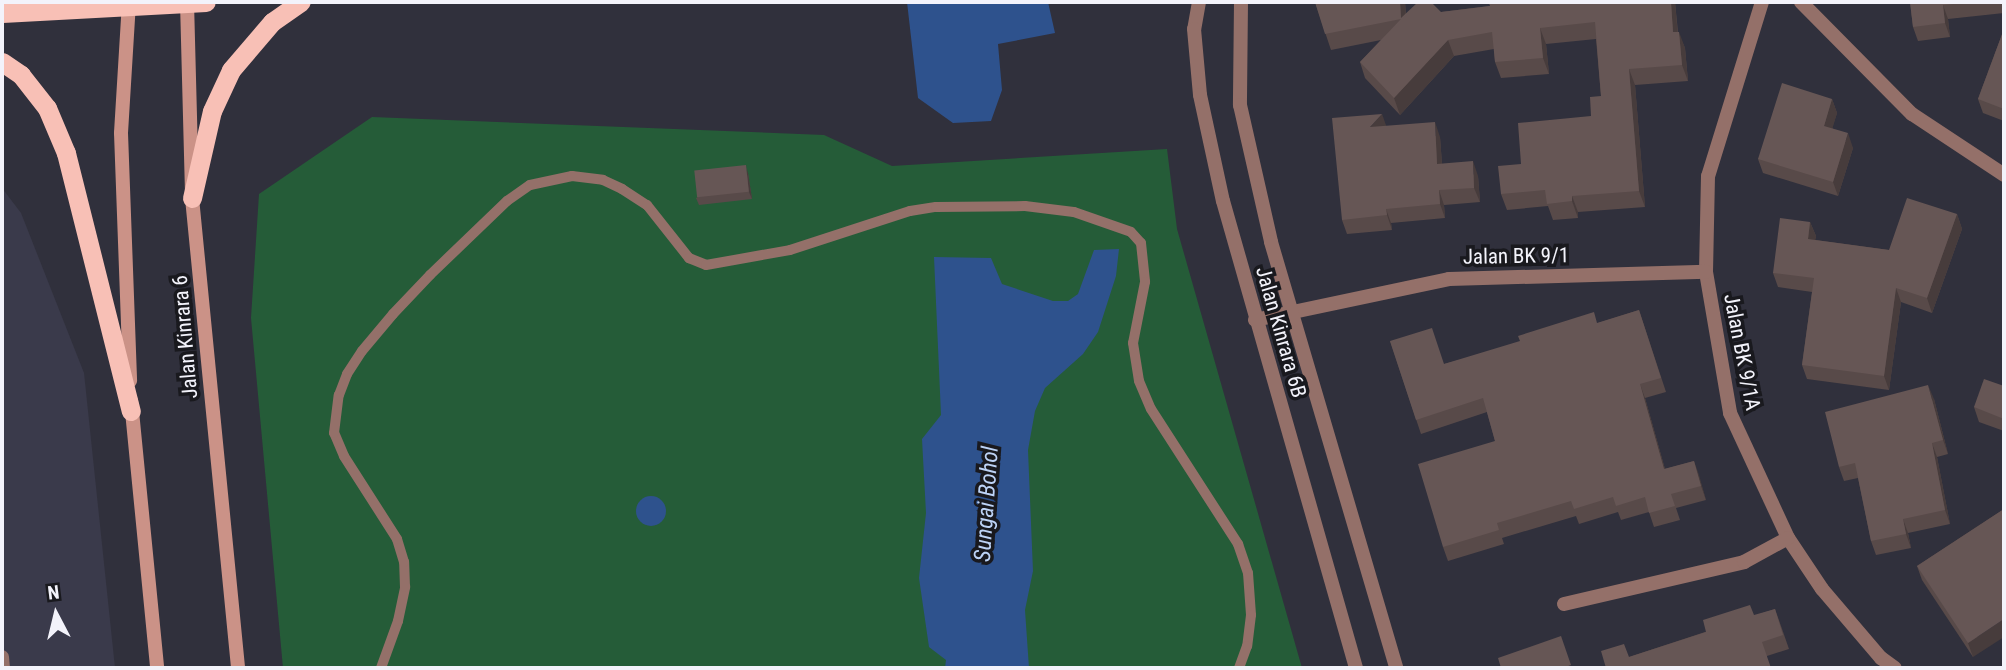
<!DOCTYPE html>
<html>
<head>
<meta charset="utf-8">
<style>
	body { margin:0 }
	#map { position:relative; width:2006px; height:670px; overflow:hidden; background:#30303c; font-family:"Roboto Condensed",sans-serif }
	div>[style] { position:absolute }
	[style*='--x'] { left:calc(var(--x)*1px); top:calc(var(--y)*1px); width:calc(var(--w)*1px); rotate:calc(var(--a)*1deg) }
	.built>* { inset:0; background:#3a3a4b }
	.green>* { inset:0; background:#255c38 }
	.water>* { inset:0; background:#2e528d }
	.round { border-radius:50% }
	.service>* { height:10px; margin:-5px; padding:0 5px; transform-origin:5px; border-radius:5px; background:#947069 }
	.minor>* { height:14px; margin:-7px; padding:0 7px; transform-origin:7px; border-radius:7px; background:#947069 }
	.tertiary>* { height:14px; margin:-7px; padding:0 7px; transform-origin:7px; border-radius:7px; background:#947069 }
	.secondary>* { height:14px; margin:-7px; padding:0 7px; transform-origin:7px; border-radius:7px; background:#cb9287 }
	.trunk>* { height:19px; margin:-9.5px; padding:0 9.5px; transform-origin:9.5px; border-radius:9.5px; background:#f8c0b6 }
	.wall>* { inset:0; background:#584a49 }
	.shaded-wall>* { inset:0; background:#473c3c }
	.building>* { inset:0; background:#665655; transform-origin:0 0 }
	span { translate:-50% -50%; white-space:nowrap; text-align:center; line-height:1.15; -webkit-text-stroke:7px #19191e; paint-order:stroke }
	.street-label { font-size:21px; color:#f3f3fb }
	.water-label { font-size:23px; color:#bdd3f6; font-style:italic }
	.frame { position:absolute; inset:0; border:4px solid #f3f3fb; pointer-events:none }
	.north { position:absolute; left:21px; top:579px; width:70px; height:70px; -webkit-text-stroke:5px #19191e; paint-order:stroke; rotate:353deg; font-size:19px; font-weight:700; line-height:28px; text-align:center; color:#f3f3fb }
	.north::after { content:''; display:block; margin:auto; width:24px; height:32px; background:#f3f3fb; clip-path:polygon(50% 0,100% 100%,50% 72%,0 100%) }
</style>
</head>
<body>
<div id="map">
	<div class="built">
		<div style="clip-path:polygon(2px 188px,21px 213px,84px 373px,115px 668px,2px 668px)"></div>
	</div>
	<div class="green">
		<div style="clip-path:polygon(372px 117px,824px 135px,892px 166px,1167px 149px,1177px 229px,1302px 668px,283px 668px,251px 318px,259px 194px)"></div>
	</div>
	<div class="water">
		<div style="clip-path:polygon(907px 2px,1048px 2px,1055px 33px,998px 44px,1002px 90px,991px 121px,953px 123px,918px 98px)"></div>
		<div style="clip-path:polygon(1119px 249px,1116px 276px,1098px 332px,1083px 354px,1045px 388px,1035px 411px,1028px 450px,1033px 571px,1025px 610px,1029px 668px,945px 668px,946px 660px,929px 647px,919px 578px,926px 513px,922px 439px,941px 415px,934px 257px,991px 258px,1002px 284px,1053px 301px,1068px 301px,1078px 294px,1094px 250px)"></div>
		<div class="round" style="left:636px;top:496px;width:30px;height:30px"></div>
	</div>
	<div class="service">
		<div style="--x:381;--y:668;--w:50;--a:-70.1"></div>
		<div style="--x:398;--y:621;--w:35;--a:-78"></div>
		<div style="--x:405;--y:587;--w:25;--a:-92"></div>
		<div style="--x:404;--y:562;--w:24;--a:-107"></div>
		<div style="--x:397;--y:539;--w:98;--a:-122.6"></div>
		<div style="--x:344;--y:456;--w:25;--a:-113"></div>
		<div style="--x:334;--y:433;--w:38;--a:-83"></div>
		<div style="--x:339;--y:395;--w:22;--a:-69"></div>
		<div style="--x:347;--y:374;--w:27;--a:-57"></div>
		<div style="--x:362;--y:351;--w:48;--a:-50"></div>
		<div style="--x:393;--y:314;--w:54;--a:-46.5"></div>
		<div style="--x:430;--y:275;--w:107;--a:-43.9"></div>
		<div style="--x:507;--y:201;--w:28;--a:-35"></div>
		<div style="--x:530;--y:185;--w:43;--a:-12.1"></div>
		<div style="--x:572;--y:176;--w:31;--a:7"></div>
		<div style="--x:603;--y:180;--w:21;--a:25"></div>
		<div style="--x:622;--y:189;--w:30;--a:33"></div>
		<div style="--x:647;--y:205;--w:68;--a:51.6"></div>
		<div style="--x:689;--y:258;--w:18;--a:22"></div>
		<div style="--x:706;--y:265;--w:85;--a:-10.1"></div>
		<div style="--x:790;--y:250;--w:126;--a:-18"></div>
		<div style="--x:910;--y:211;--w:26;--a:-9"></div>
		<div style="--x:936;--y:207;--w:89;--a:-0.6"></div>
		<div style="--x:1025;--y:206;--w:49;--a:7"></div>
		<div style="--x:1074;--y:212;--w:60;--a:19.3"></div>
		<div style="--x:1131;--y:232;--w:15;--a:48"></div>
		<div style="--x:1141;--y:243;--w:39;--a:84"></div>
		<div style="--x:1145;--y:282;--w:62;--a:101.1"></div>
		<div style="--x:1133;--y:343;--w:38;--a:81"></div>
		<div style="--x:1139;--y:381;--w:30;--a:67"></div>
		<div style="--x:1151;--y:409;--w:161;--a:57.2"></div>
		<div style="--x:1238;--y:544;--w:31;--a:71"></div>
		<div style="--x:1248;--y:573;--w:42;--a:85.9"></div>
		<div style="--x:1251;--y:615;--w:31;--a:97"></div>
		<div style="--x:1247;--y:646;--w:23;--a:110"></div>
	</div>
	<div class="minor">
		<div style="--x:1762;--y:2;--w:182;--a:107.2"></div>
		<div style="--x:1708;--y:176;--w:96;--a:91.2"></div>
		<div style="--x:1706;--y:272;--w:143;--a:80.3"></div>
		<div style="--x:1730;--y:413;--w:138;--a:65.1"></div>
		<div style="--x:1788;--y:538;--w:61;--a:56.3"></div>
		<div style="--x:1822;--y:589;--w:91;--a:49.5"></div>
		<div style="--x:1881;--y:658;--w:17;--a:36"></div>
		<div style="--x:1801;--y:2;--w:158;--a:45.3"></div>
		<div style="--x:1912;--y:114;--w:110;--a:33.5"></div>
		<div style="--x:1255;--y:320;--w:198;--a:-11.9"></div>
		<div style="--x:1449;--y:279;--w:257;--a:-1.6"></div>
		<div style="--x:1564;--y:604;--w:185;--a:-13.1"></div>
		<div style="--x:1744;--y:562;--w:50;--a:-28.6"></div>
		<div style="--x:2;--y:657;--w:11;--a:85"></div>
	</div>
	<div class="tertiary">
		<div style="--x:1199;--y:2;--w:27;--a:100"></div>
		<div style="--x:1194;--y:29;--w:66;--a:84.8"></div>
		<div style="--x:1200;--y:95;--w:108;--a:77.8"></div>
		<div style="--x:1223;--y:201;--w:486;--a:74.1"></div>
		<div style="--x:1241;--y:2;--w:103;--a:90.6"></div>
		<div style="--x:1240;--y:105;--w:140;--a:77.2"></div>
		<div style="--x:1271;--y:242;--w:444;--a:73.6"></div>
	</div>
	<div class="secondary">
		<div style="--x:129;--y:2;--w:131;--a:93.5"></div>
		<div style="--x:121;--y:133;--w:248;--a:87.9"></div>
		<div style="--x:187;--y:2;--w:196;--a:88.5"></div>
		<div style="--x:192;--y:198;--w:472;--a:84.4"></div>
		<div style="--x:131;--y:401;--w:268;--a:84.4"></div>
	</div>
	<div class="trunk">
		<div style="--x:2;--y:13;--w:204;--a:-3.1"></div>
		<div style="--x:2;--y:62;--w:23;--a:34"></div>
		<div style="--x:21;--y:75;--w:42;--a:51.8"></div>
		<div style="--x:47;--y:108;--w:49;--a:67.1"></div>
		<div style="--x:66;--y:153;--w:266;--a:75.9"></div>
		<div style="--x:192;--y:198;--w:89;--a:-77.1"></div>
		<div style="--x:212;--y:111;--w:45;--a:-65.1"></div>
		<div style="--x:231;--y:70;--w:63;--a:-49.5"></div>
		<div style="--x:272;--y:22;--w:35;--a:-35"></div>
	</div>
	<div class="wall">
		<div style="clip-path:polygon(1315px 2px,1405px 2px,1406px 14px,1441px 12px,1490px 6px,1504px 2px,1675px 2px,1678px 32px,1685px 48px,1688px 81px,1635px 85px,1645px 207px,1578px 212px,1578px 218px,1553px 220px,1548px 206px,1507px 210px,1501px 194px,1521px 164px,1591px 116px,1601px 96px,1596px 39px,1546px 44px,1549px 74px,1501px 78px,1495px 62px,1494px 49px,1454px 56px,1400px 115px,1365px 78px,1360px 62px,1381px 40px,1331px 50px)"></div>
		<div style="clip-path:polygon(1910px 2px,2004px 2px,2004px 13px,1948px 19px,1950px 37px,1918px 41px,1913px 27px)"></div>
		<div style="clip-path:polygon(2004px 29px,2004px 121px,1983px 113px,1978px 99px)"></div>
		<div style="clip-path:polygon(1832px 99px,1837px 113px,1832px 128px,1853px 148px,1838px 196px,1763px 173px,1758px 159px)"></div>
		<div style="clip-path:polygon(1386px 126px,1440px 137px,1442px 164px,1478px 176px,1480px 202px,1444px 205px,1445px 218px,1391px 223px,1392px 230px,1347px 234px,1342px 220px)"></div>
		<div style="clip-path:polygon(748px 173px,752px 199px,699px 205px,696px 198px)"></div>
		<div style="clip-path:polygon(1957px 214px,1962px 229px,1932px 313px,1901px 302px,1889px 390px,1807px 379px,1802px 365px,1812px 292px,1778px 287px,1773px 273px,1810px 222px,1816px 236px,1815px 240px,1889px 250px)"></div>
		<div style="clip-path:polygon(1639px 310px,1666px 392px,1645px 398px,1665px 469px,1694px 461px,1706px 500px,1676px 508px,1680px 520px,1654px 527px,1649px 512px,1621px 520px,1618px 512px,1579px 524px,1576px 516px,1502px 538px,1504px 544px,1448px 561px,1443px 547px,1495px 441px,1487px 412px,1421px 434px,1390px 341px,1444px 364px,1598px 323px)"></div>
		<div style="clip-path:polygon(2004px 386px,2004px 431px,1979px 422px,1974px 407px)"></div>
		<div style="clip-path:polygon(1934px 399px,1948px 454px,1937px 457px,1950px 524px,1908px 533px,1911px 548px,1876px 555px,1871px 541px,1858px 478px,1844px 481px,1839px 467px)"></div>
		<div style="clip-path:polygon(2004px 509px,1973px 657px,1922px 580px,1917px 566px)"></div>
		<div style="clip-path:polygon(1775px 609px,1789px 649px,1767px 656px,1606px 668px,1629px 657px)"></div>
	</div>
	<div class="shaded-wall">
		<div style="clip-path:polygon(1400px 2px,1405px 2px,1407px 35px,1401px 18px)"></div>
		<div style="clip-path:polygon(1671px 2px,1675px 2px,1679px 48px,1673px 32px)"></div>
		<div style="clip-path:polygon(1943px 5px,1948px 19px,1950px 37px,1945px 23px)"></div>
		<div style="clip-path:polygon(1540px 28px,1546px 44px,1549px 74px,1543px 58px)"></div>
		<div style="clip-path:polygon(1679px 32px,1685px 48px,1688px 81px,1682px 65px)"></div>
		<div style="clip-path:polygon(1448px 40px,1454px 56px,1400px 115px,1394px 98px)"></div>
		<div style="clip-path:polygon(1629px 69px,1635px 85px,1645px 207px,1639px 191px)"></div>
		<div style="clip-path:polygon(1832px 99px,1837px 113px,1829px 140px,1824px 126px)"></div>
		<div style="clip-path:polygon(1382px 114px,1387px 128px,1370px 127px)"></div>
		<div style="clip-path:polygon(1435px 122px,1440px 137px,1443px 178px,1437px 164px)"></div>
		<div style="clip-path:polygon(1848px 133px,1853px 148px,1838px 196px,1833px 182px)"></div>
		<div style="clip-path:polygon(1473px 161px,1478px 176px,1480px 202px,1474px 188px)"></div>
		<div style="clip-path:polygon(746px 165px,748px 173px,752px 199px,749px 192px)"></div>
		<div style="clip-path:polygon(1439px 190px,1444px 205px,1445px 218px,1440px 204px)"></div>
		<div style="clip-path:polygon(1572px 196px,1578px 212px,1578px 218px,1572px 201px)"></div>
		<div style="clip-path:polygon(1386px 209px,1391px 223px,1392px 230px,1387px 215px)"></div>
		<div style="clip-path:polygon(1957px 214px,1962px 229px,1932px 313px,1927px 298px)"></div>
		<div style="clip-path:polygon(1810px 222px,1816px 236px,1813px 253px,1808px 239px)"></div>
		<div style="clip-path:polygon(1896px 288px,1901px 302px,1889px 390px,1884px 376px)"></div>
		<div style="clip-path:polygon(1640px 384px,1645px 398px,1669px 484px,1664px 469px)"></div>
		<div style="clip-path:polygon(1928px 385px,1934px 399px,1948px 454px,1943px 440px)"></div>
		<div style="clip-path:polygon(1932px 443px,1937px 457px,1950px 524px,1945px 510px)"></div>
		<div style="clip-path:polygon(1694px 461px,1699px 475px,1706px 500px,1701px 486px)"></div>
		<div style="clip-path:polygon(1903px 519px,1908px 533px,1911px 548px,1906px 534px)"></div>
		<div style="clip-path:polygon(2004px 619px,2004px 637px,1973px 657px,1968px 643px)"></div>
	</div>
	<div class="building">
		<div style="clip-path:polygon(1315px 2px,1400px 2px,1401px 18px,1418px 2px,1431px 2px,1441px 12px,1490px 6px,1489px 3px,1504px 2px,1671px 2px,1673px 32px,1679px 32px,1682px 65px,1629px 69px,1639px 191px,1572px 196px,1572px 201px,1547px 204px,1545px 190px,1501px 194px,1498px 166px,1521px 164px,1518px 123px,1591px 116px,1590px 97px,1601px 96px,1595px 22px,1540px 28px,1543px 58px,1495px 62px,1492px 32px,1448px 40px,1394px 98px,1360px 62px,1401px 19px,1325px 34px)"></div>
		<div style="clip-path:polygon(1910px 2px,1974px 2px,1943px 5px,1945px 23px,1913px 27px)"></div>
		<div style="clip-path:polygon(2004px 29px,2004px 109px,1978px 99px)"></div>
		<div style="clip-path:polygon(1782px 83px,1832px 99px,1824px 126px,1848px 133px,1833px 182px,1758px 159px)"></div>
		<div style="clip-path:polygon(1382px 114px,1370px 127px,1435px 122px,1437px 164px,1473px 161px,1474px 188px,1439px 190px,1440px 204px,1386px 209px,1387px 215px,1342px 220px,1332px 118px)"></div>
		<div style="left:746px;top:165px;width:27px;height:52px;rotate:84deg"></div>
		<div style="clip-path:polygon(1907px 198px,1957px 214px,1927px 298px,1896px 288px,1884px 376px,1802px 365px,1814px 278px,1773px 273px,1780px 218px,1810px 222px,1808px 239px,1889px 250px)"></div>
		<div style="clip-path:polygon(1639px 310px,1661px 378px,1640px 384px,1664px 469px,1694px 461px,1701px 486px,1671px 494px,1675px 506px,1649px 513px,1645px 497px,1616px 506px,1613px 497px,1574px 509px,1571px 501px,1497px 523px,1499px 530px,1443px 547px,1418px 464px,1495px 441px,1483px 398px,1416px 420px,1390px 341px,1432px 328px,1444px 364px,1520px 341px,1518px 336px,1594px 312px,1597px 323px)"></div>
		<div style="clip-path:polygon(1984px 379px,2004px 386px,2004px 419px,1974px 407px)"></div>
		<div style="clip-path:polygon(1928px 385px,1943px 440px,1932px 443px,1945px 510px,1903px 519px,1906px 534px,1871px 541px,1855px 463px,1839px 467px,1825px 412px)"></div>
		<div style="clip-path:polygon(2004px 509px,2004px 619px,1968px 643px,1917px 566px)"></div>
		<div style="clip-path:polygon(1750px 605px,1754px 615px,1775px 609px,1783px 635px,1762px 642px,1771px 668px,1606px 668px,1601px 651px,1624px 644px,1629px 657px,1706px 632px,1703px 620px)"></div>
		<div style="clip-path:polygon(1561px 636px,1571px 665px,1563px 668px,1501px 668px,1498px 658px)"></div>
	</div>
	<div class="street-label">
		<span style="left:1516px;top:256px;rotate:-1deg">Jalan BK 9/1</span>
		<span style="left:1281px;top:332px;rotate:74deg">Jalan Kinrara 6B</span>
		<span style="left:185px;top:337px;rotate:-95deg">Jalan Kinrara 6</span>
		<span style="left:1742px;top:352px;rotate:79deg">Jalan BK 9/1A</span>
	</div>
	<div class="water-label">
		<span style="left:987px;top:504px;rotate:-86deg">Sungai Bohol</span>
	</div>
	<div class="frame"></div>
	<div class="north">N</div>
</div>
</body>
</html>
